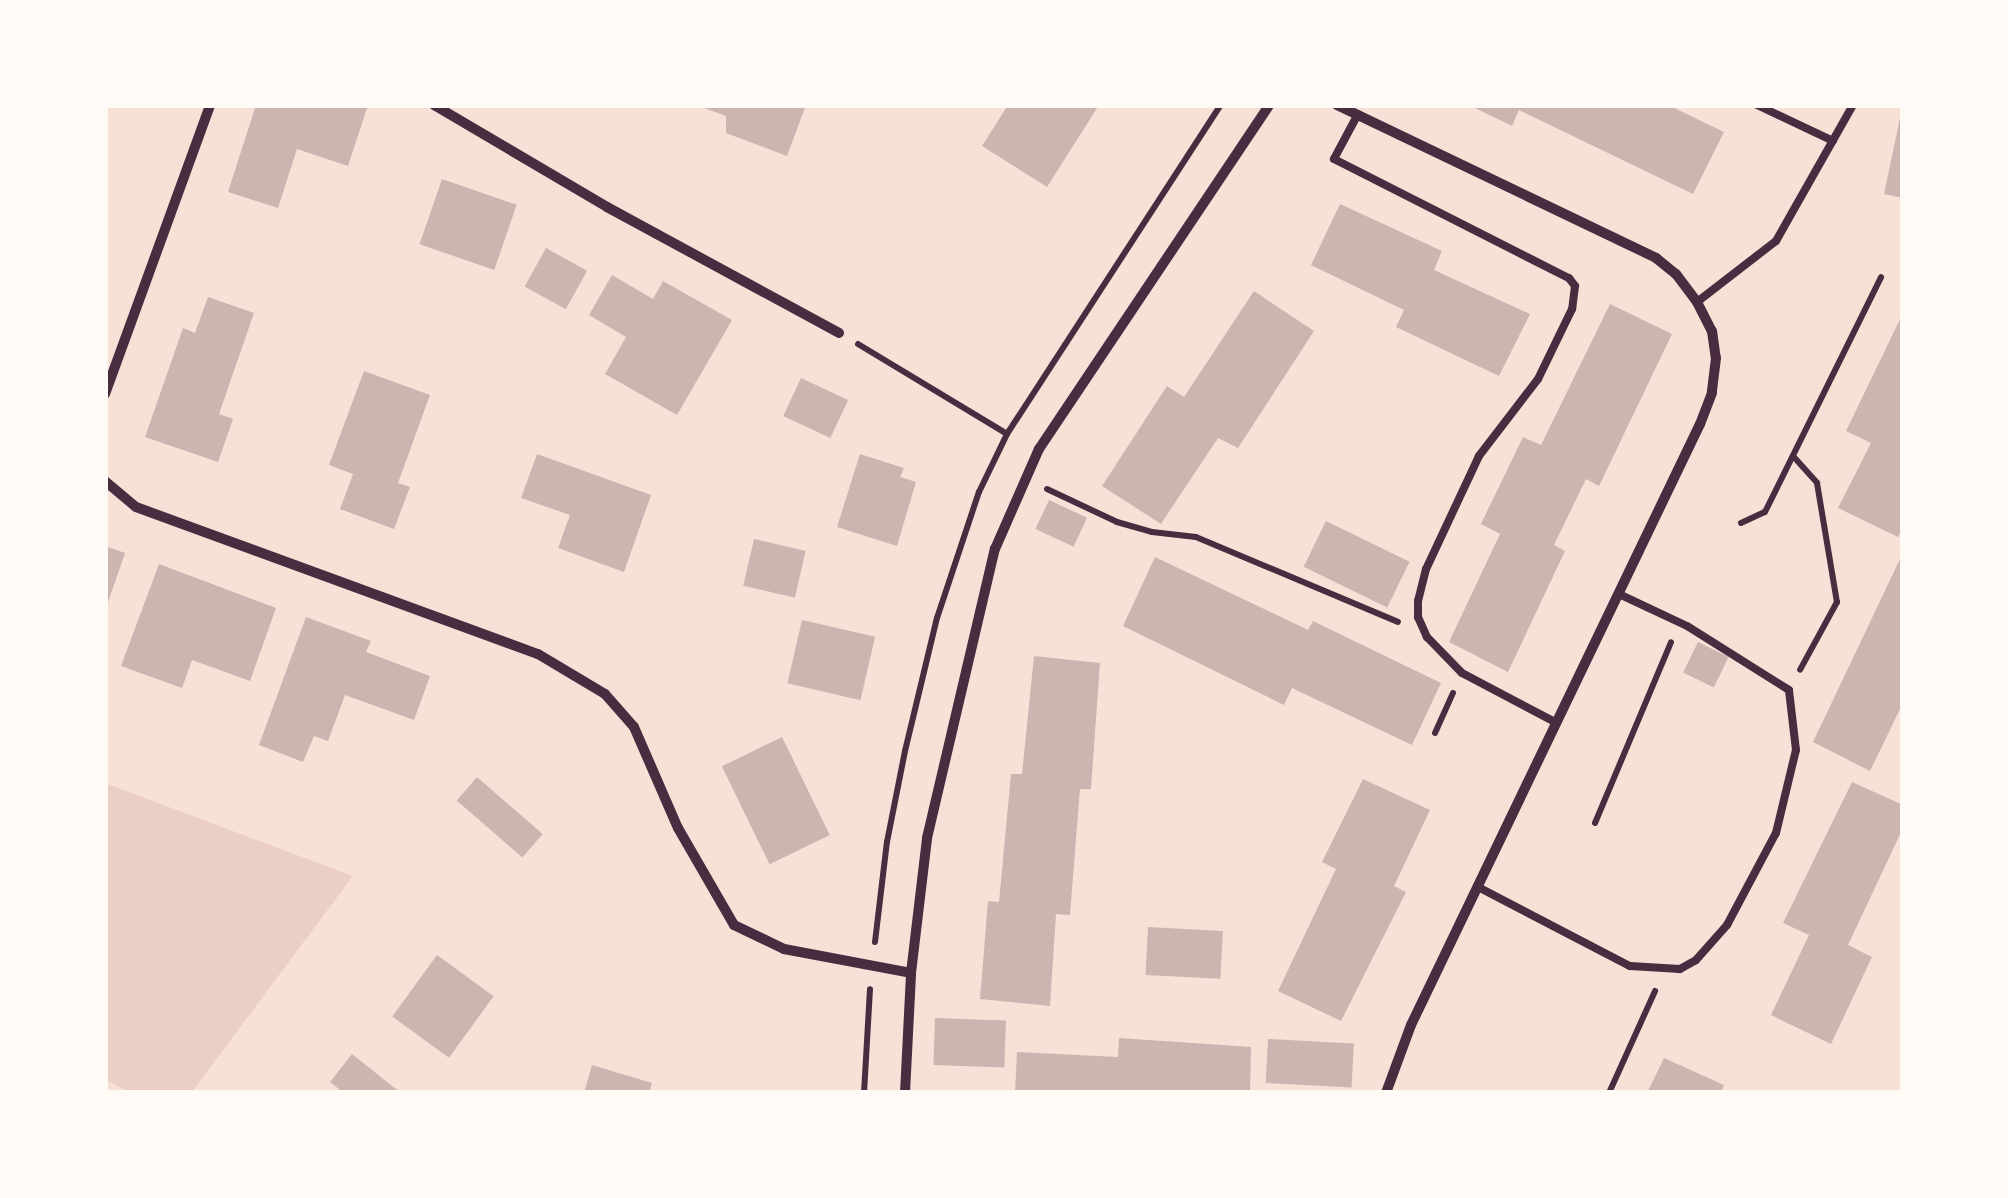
<!DOCTYPE html>
<html>
<head>
<meta charset="utf-8">
<style>
	body { margin:0 }
	#map { position:relative; width:2008px; height:1198px; overflow:hidden; background:#f7e1d7; font-family:"Public Sans",sans-serif }
	div>[style] { position:absolute }
	[style*='--x'] { left:calc(var(--x)*1px); top:calc(var(--y)*1px); width:calc(var(--w)*1px); rotate:calc(var(--a)*1deg) }
	.green>* { inset:0; background:#ebcfc5 }
	.building>* { inset:0; background:#ccb4b1; transform-origin:0 0 }
	.path>* { height:6px; margin:-3px; padding:0 3px; transform-origin:3px; border-radius:3px; background:#4a2c40 }
	.service>* { height:8px; margin:-4px; padding:0 4px; transform-origin:4px; border-radius:4px; background:#4a2c40 }
	.minor>* { height:10px; margin:-5px; padding:0 5px; transform-origin:5px; border-radius:5px; background:#4a2c40 }
	span { translate:-50% -50%; white-space:nowrap; text-align:center; line-height:1.15; -webkit-text-stroke:8px #fffaf5; paint-order:stroke }
	.frame { position:absolute; inset:0; border:108px solid #fffaf5; pointer-events:none }
</style>
</head>
<body>
<div id="map">
	<div class="green">
		<div style="clip-path:polygon(105px 783px,353px 876px,191px 1093px,131px 1093px,105px 1079px)"></div>
	</div>
	<div class="building">
		<div style="clip-path:polygon(256px 105px,368px 105px,348px 166px,297px 149px,278px 208px,228px 192px)"></div>
		<div style="clip-path:polygon(696px 105px,806px 105px,787px 156px,726px 133px,726px 116px)"></div>
		<div style="clip-path:polygon(1008px 105px,1099px 105px,1047px 187px,982px 146px)"></div>
		<div style="clip-path:polygon(1469px 105px,1668px 105px,1724px 132px,1693px 194px,1519px 110px,1512px 126px)"></div>
		<div style="clip-path:polygon(1901px 113px,1903px 113px,1903px 198px,1884px 194px)"></div>
		<div style="left:442px;top:179px;width:79px;height:69px;rotate:19deg"></div>
		<div style="clip-path:polygon(1340px 204px,1442px 251px,1434px 270px,1530px 314px,1499px 376px,1396px 327px,1404px 310px,1311px 265px)"></div>
		<div style="left:546px;top:248px;width:47px;height:44px;rotate:29deg"></div>
		<div style="clip-path:polygon(612px 275px,653px 299px,663px 281px,732px 320px,677px 415px,605px 374px,626px 337px,589px 315px)"></div>
		<div style="clip-path:polygon(1254px 291px,1314px 331px,1238px 448px,1218px 438px,1161px 524px,1102px 486px,1167px 386px,1184px 397px)"></div>
		<div style="clip-path:polygon(208px 297px,254px 313px,219px 414px,233px 419px,218px 462px,145px 437px,183px 328px,195px 333px)"></div>
		<div style="clip-path:polygon(1610px 304px,1672px 334px,1599px 486px,1586px 479px,1554px 545px,1565px 551px,1508px 672px,1449px 642px,1500px 534px,1481px 524px,1523px 437px,1541px 445px)"></div>
		<div style="clip-path:polygon(1903px 313px,1903px 528px,1898px 537px,1838px 508px,1871px 443px,1846px 431px)"></div>
		<div style="clip-path:polygon(364px 371px,430px 395px,398px 483px,410px 487px,394px 529px,340px 509px,353px 474px,329px 465px)"></div>
		<div style="left:801px;top:378px;width:52px;height:42px;rotate:25deg"></div>
		<div style="clip-path:polygon(537px 454px,651px 495px,624px 572px,558px 548px,570px 515px,521px 498px)"></div>
		<div style="clip-path:polygon(860px 454px,904px 468px,900px 477px,916px 482px,897px 546px,837px 527px)"></div>
		<div style="left:1049px;top:500px;width:42px;height:32px;rotate:25deg"></div>
		<div style="left:1326px;top:521px;width:93px;height:51px;rotate:26deg"></div>
		<div style="left:754px;top:539px;width:53px;height:48px;rotate:13deg"></div>
		<div style="clip-path:polygon(105px 546px,125px 553px,106px 608px,105px 608px)"></div>
		<div style="clip-path:polygon(1155px 557px,1308px 630px,1313px 621px,1441px 683px,1412px 745px,1292px 688px,1284px 705px,1123px 626px)"></div>
		<div style="clip-path:polygon(1900px 559px,1903px 703px,1870px 771px,1813px 742px)"></div>
		<div style="clip-path:polygon(159px 564px,276px 608px,250px 681px,192px 660px,182px 688px,121px 666px)"></div>
		<div style="clip-path:polygon(306px 617px,371px 641px,366px 652px,430px 676px,414px 720px,345px 695px,328px 741px,314px 736px,303px 762px,259px 745px)"></div>
		<div style="left:802px;top:620px;width:75px;height:65px;rotate:13deg"></div>
		<div style="left:1698px;top:642px;width:34px;height:34px;rotate:26deg"></div>
		<div style="clip-path:polygon(1034px 656px,1100px 663px,1091px 789px,1080px 789px,1070px 915px,1056px 914px,1050px 1006px,980px 999px,988px 901px,999px 902px,1011px 774px,1022px 774px)"></div>
		<div style="left:782px;top:737px;width:109px;height:67px;rotate:64deg"></div>
		<div style="left:477px;top:777px;width:87px;height:31px;rotate:41deg"></div>
		<div style="clip-path:polygon(1363px 779px,1430px 810px,1394px 886px,1406px 892px,1341px 1021px,1278px 991px,1336px 869px,1322px 862px)"></div>
		<div style="clip-path:polygon(1852px 782px,1903px 805px,1903px 828px,1848px 945px,1872px 957px,1831px 1044px,1771px 1015px,1809px 935px,1783px 923px)"></div>
		<div style="left:1148px;top:927px;width:75px;height:48px;rotate:3deg"></div>
		<div style="left:437px;top:955px;width:70px;height:76px;rotate:36deg"></div>
		<div style="left:935px;top:1018px;width:71px;height:47px;rotate:2deg"></div>
		<div style="clip-path:polygon(1119px 1038px,1251px 1047px,1250px 1093px,1015px 1093px,1017px 1052px,1118px 1057px)"></div>
		<div style="left:1268px;top:1039px;width:86px;height:44px;rotate:3deg"></div>
		<div style="clip-path:polygon(352px 1054px,401px 1093px,344px 1093px,330px 1082px)"></div>
		<div style="clip-path:polygon(1664px 1058px,1724px 1085px,1720px 1093px,1647px 1093px)"></div>
		<div style="clip-path:polygon(592px 1065px,652px 1083px,649px 1093px,584px 1093px)"></div>
	</div>
	<div class="path">
		<div style="--x:858;--y:344;--w:174;--a:31.1"></div>
		<div style="--x:1793;--y:456;--w:36;--a:48"></div>
		<div style="--x:1817;--y:483;--w:121;--a:80.5"></div>
		<div style="--x:1837;--y:602;--w:77;--a:118.6"></div>
		<div style="--x:1047;--y:489;--w:77;--a:25.2"></div>
		<div style="--x:1117;--y:522;--w:36;--a:16"></div>
		<div style="--x:1152;--y:532;--w:44;--a:6.5"></div>
		<div style="--x:1196;--y:537;--w:219;--a:22.8"></div>
		<div style="--x:1741;--y:523;--w:26;--a:-25"></div>
		<div style="--x:1765;--y:512;--w:262;--a:-63.7"></div>
		<div style="--x:1435;--y:733;--w:44;--a:-65.8"></div>
		<div style="--x:1595;--y:823;--w:196;--a:-67.2"></div>
		<div style="--x:875;--y:942;--w:101;--a:-83.2"></div>
		<div style="--x:887;--y:842;--w:93;--a:-78.8"></div>
		<div style="--x:905;--y:751;--w:137;--a:-76.5"></div>
		<div style="--x:937;--y:618;--w:133;--a:-71.6"></div>
		<div style="--x:979;--y:492;--w:64;--a:-64.2"></div>
		<div style="--x:1007;--y:434;--w:392;--a:-57"></div>
		<div style="--x:864;--y:1093;--w:104;--a:-86.7"></div>
		<div style="--x:1609;--y:1093;--w:112;--a:-65.7"></div>
	</div>
	<div class="service">
		<div style="--x:1757;--y:105;--w:84;--a:25.3"></div>
		<div style="--x:1358;--y:114;--w:51;--a:118.1"></div>
		<div style="--x:1334;--y:159;--w:263;--a:26.9"></div>
		<div style="--x:1569;--y:278;--w:10;--a:53"></div>
		<div style="--x:1575;--y:286;--w:23;--a:97"></div>
		<div style="--x:1572;--y:309;--w:78;--a:115.9"></div>
		<div style="--x:1538;--y:379;--w:97;--a:127.5"></div>
		<div style="--x:1479;--y:456;--w:125;--a:115.1"></div>
		<div style="--x:1426;--y:569;--w:33;--a:104"></div>
		<div style="--x:1418;--y:601;--w:16;--a:90"></div>
		<div style="--x:1418;--y:617;--w:22;--a:66"></div>
		<div style="--x:1427;--y:637;--w:50;--a:45.8"></div>
		<div style="--x:1462;--y:673;--w:107;--a:27.8"></div>
		<div style="--x:1697;--y:302;--w:100;--a:-37.7"></div>
		<div style="--x:1776;--y:241;--w:156;--a:-60.5"></div>
		<div style="--x:1478;--y:887;--w:171;--a:27.5"></div>
		<div style="--x:1630;--y:966;--w:50;--a:3.4"></div>
		<div style="--x:1680;--y:969;--w:18;--a:-29"></div>
		<div style="--x:1696;--y:960;--w:47;--a:-48.5"></div>
		<div style="--x:1727;--y:925;--w:104;--a:-62"></div>
		<div style="--x:1776;--y:833;--w:85;--a:-76.5"></div>
		<div style="--x:1796;--y:750;--w:60;--a:-96.7"></div>
		<div style="--x:1789;--y:690;--w:120;--a:-147.9"></div>
		<div style="--x:1687;--y:626;--w:75;--a:-154.8"></div>
	</div>
	<div class="minor">
		<div style="--x:434;--y:105;--w:201;--a:30.5"></div>
		<div style="--x:607;--y:207;--w:264;--a:28.5"></div>
		<div style="--x:1337;--y:105;--w:354;--a:25.6"></div>
		<div style="--x:1656;--y:258;--w:26;--a:39"></div>
		<div style="--x:1676;--y:274;--w:35;--a:53"></div>
		<div style="--x:1697;--y:302;--w:33;--a:63"></div>
		<div style="--x:1712;--y:331;--w:27;--a:82"></div>
		<div style="--x:1716;--y:358;--w:35;--a:97"></div>
		<div style="--x:1712;--y:393;--w:33;--a:111"></div>
		<div style="--x:1700;--y:424;--w:667;--a:115.68"></div>
		<div style="--x:1411;--y:1025;--w:72;--a:110.2"></div>
		<div style="--x:105;--y:394;--w:307;--a:-70"></div>
		<div style="--x:105;--y:481;--w:40;--a:40"></div>
		<div style="--x:136;--y:507;--w:428;--a:20.1"></div>
		<div style="--x:538;--y:654;--w:78;--a:30.8"></div>
		<div style="--x:605;--y:694;--w:44;--a:48.7"></div>
		<div style="--x:634;--y:727;--w:110;--a:66.5"></div>
		<div style="--x:678;--y:828;--w:112;--a:60"></div>
		<div style="--x:734;--y:925;--w:55;--a:25.6"></div>
		<div style="--x:784;--y:949;--w:129;--a:10.7"></div>
		<div style="--x:905;--y:1093;--w:120;--a:-87.1"></div>
		<div style="--x:911;--y:973;--w:136;--a:-83.2"></div>
		<div style="--x:927;--y:838;--w:297;--a:-76.8"></div>
		<div style="--x:995;--y:549;--w:109;--a:-66.3"></div>
		<div style="--x:1039;--y:449;--w:414;--a:-56.2"></div>
	</div>
	<div class="frame"></div>
</div>
</body>
</html>
